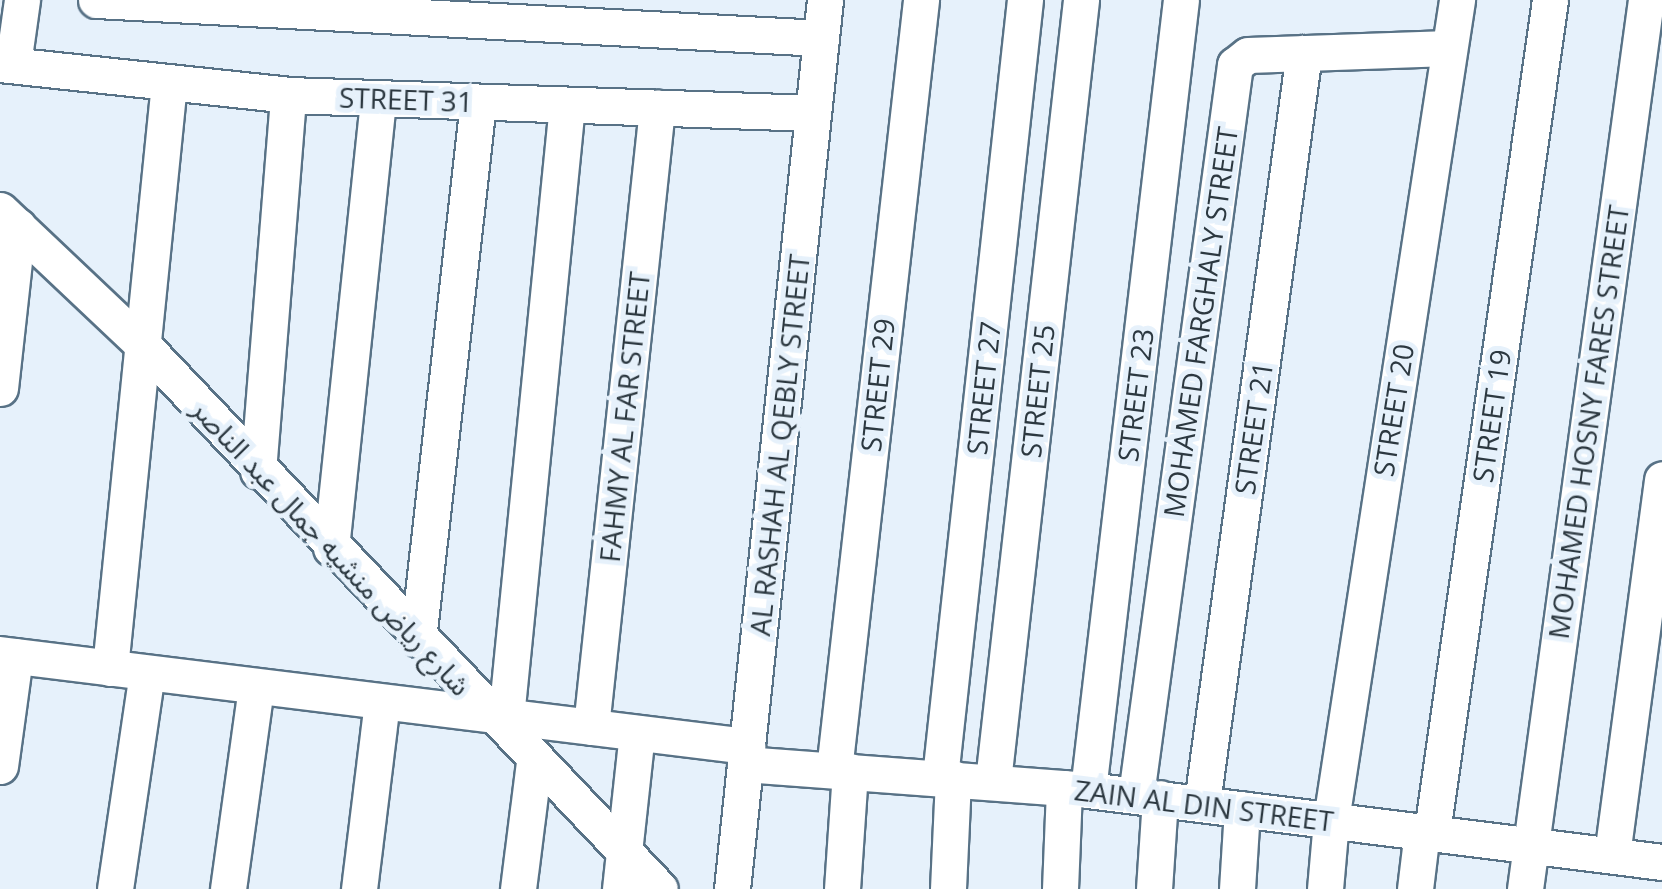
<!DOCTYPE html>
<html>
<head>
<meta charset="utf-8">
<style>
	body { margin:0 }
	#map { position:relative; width:1662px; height:889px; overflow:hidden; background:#e6f1fb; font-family:"Open Sans","Noto Sans Arabic",sans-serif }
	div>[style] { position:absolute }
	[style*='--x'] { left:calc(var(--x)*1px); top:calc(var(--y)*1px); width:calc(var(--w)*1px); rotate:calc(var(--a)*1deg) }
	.roads { filter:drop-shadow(2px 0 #587286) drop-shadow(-2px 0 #587286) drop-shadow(0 2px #587286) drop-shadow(0 -2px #587286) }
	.minor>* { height:35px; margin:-17.5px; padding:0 17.5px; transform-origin:17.5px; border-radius:17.5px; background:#fff }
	span { translate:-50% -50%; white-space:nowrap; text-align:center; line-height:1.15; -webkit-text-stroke:10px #e6f1fb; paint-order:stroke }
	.street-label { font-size:28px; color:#2c3840 }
</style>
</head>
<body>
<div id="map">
	<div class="roads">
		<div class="minor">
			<div style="--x:96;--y:0;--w:726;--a:3"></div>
			<div style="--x:0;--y:64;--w:290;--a:6.1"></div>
			<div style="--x:288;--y:95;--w:525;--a:1.96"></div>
			<div style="--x:13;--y:64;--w:65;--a:-82"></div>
			<div style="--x:0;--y:210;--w:197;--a:43.4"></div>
			<div style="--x:143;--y:345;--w:750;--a:46.46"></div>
			<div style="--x:0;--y:388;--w:163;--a:-83.7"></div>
			<div style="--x:258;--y:471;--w:377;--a:-85.4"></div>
			<div style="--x:331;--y:548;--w:452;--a:-84"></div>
			<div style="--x:418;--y:639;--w:540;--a:-83.62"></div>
			<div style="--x:0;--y:654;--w:753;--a:7.02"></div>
			<div style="--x:110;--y:668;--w:588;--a:-84.24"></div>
			<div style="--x:506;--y:717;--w:615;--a:-84.31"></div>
			<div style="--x:591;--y:727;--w:623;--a:-83.91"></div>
			<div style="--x:745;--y:764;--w:344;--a:4.3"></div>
			<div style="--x:1088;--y:790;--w:578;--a:7.15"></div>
			<div style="--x:0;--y:766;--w:111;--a:-82.2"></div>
			<div style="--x:834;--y:770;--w:775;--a:-83.55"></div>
			<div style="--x:940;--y:777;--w:782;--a:-83.76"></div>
			<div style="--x:993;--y:781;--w:786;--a:-83.57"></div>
			<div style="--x:1088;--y:790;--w:795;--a:-83.29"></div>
			<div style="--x:1136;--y:795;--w:737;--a:-82.28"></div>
			<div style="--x:1235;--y:65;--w:16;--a:-38"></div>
			<div style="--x:1248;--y:55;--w:201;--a:-2"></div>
			<div style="--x:1202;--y:803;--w:757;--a:-82.26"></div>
			<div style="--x:1432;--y:832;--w:840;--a:-81.93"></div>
			<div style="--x:1612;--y:855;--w:379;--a:-82.4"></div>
			<div style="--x:115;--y:889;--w:218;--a:-81.6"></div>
			<div style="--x:228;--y:889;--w:204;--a:-82.1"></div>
			<div style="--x:359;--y:889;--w:188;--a:-83"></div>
			<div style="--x:518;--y:889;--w:128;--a:-82.8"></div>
			<div style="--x:620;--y:889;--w:157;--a:-83.8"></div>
			<div style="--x:732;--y:889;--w:894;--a:-84.03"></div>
			<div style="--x:842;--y:889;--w:118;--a:-86.1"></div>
			<div style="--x:948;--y:889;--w:111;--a:-87.4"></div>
			<div style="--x:1060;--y:889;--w:101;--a:-87.7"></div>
			<div style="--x:1154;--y:889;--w:91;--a:-86.2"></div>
			<div style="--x:1237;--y:889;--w:80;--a:-86.4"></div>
			<div style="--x:1325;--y:889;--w:69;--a:-85"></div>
			<div style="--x:1331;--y:820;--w:830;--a:-81.26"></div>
			<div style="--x:1415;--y:889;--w:58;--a:-83.1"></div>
			<div style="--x:1525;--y:889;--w:897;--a:-82.25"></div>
		</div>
	</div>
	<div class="street-label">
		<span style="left:406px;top:99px;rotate:2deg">STREET 31</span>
		<span style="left:1200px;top:322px;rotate:-82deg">MOHAMED FARGHALY STREET</span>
		<span style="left:877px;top:385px;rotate:-84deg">STREET 29</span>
		<span style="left:983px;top:388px;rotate:-84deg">STREET 27</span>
		<span style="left:1037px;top:391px;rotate:-84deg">STREET 25</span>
		<span style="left:1135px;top:395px;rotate:-83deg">STREET 23</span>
		<span style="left:1393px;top:410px;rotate:-81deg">STREET 20</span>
		<span style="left:1491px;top:416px;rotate:-82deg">STREET 19</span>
		<span style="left:624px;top:417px;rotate:-84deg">FAHMY AL FAR STREET</span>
		<span style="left:1588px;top:422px;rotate:-82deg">MOHAMED HOSNY FARES STREET</span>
		<span style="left:1253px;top:428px;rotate:-82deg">STREET 21</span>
		<span style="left:779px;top:445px;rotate:-84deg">AL RASHAH AL QEBLY STREET</span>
		<span style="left:332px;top:547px;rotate:47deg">شارع رياض منشيه جمال عبد الناصر</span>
		<span style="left:1204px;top:805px;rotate:7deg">ZAIN AL DIN STREET</span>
	</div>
</div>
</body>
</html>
